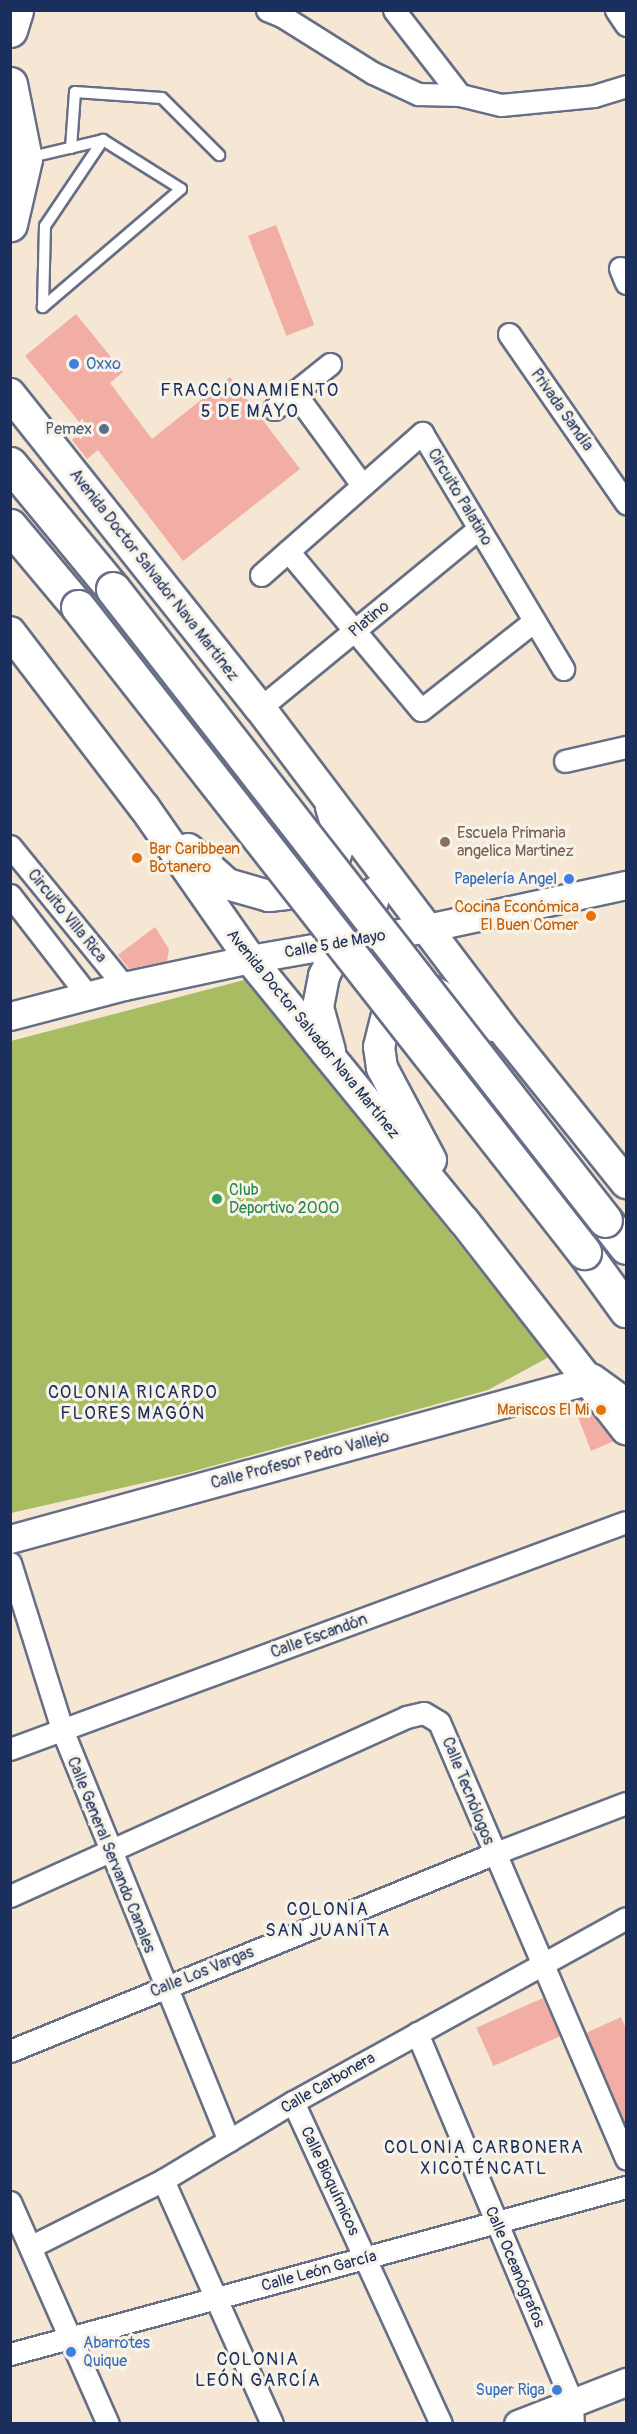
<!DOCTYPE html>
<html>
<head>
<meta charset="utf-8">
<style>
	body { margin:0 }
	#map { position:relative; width:637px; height:2434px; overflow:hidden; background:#f5e7d3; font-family:Pangolin,sans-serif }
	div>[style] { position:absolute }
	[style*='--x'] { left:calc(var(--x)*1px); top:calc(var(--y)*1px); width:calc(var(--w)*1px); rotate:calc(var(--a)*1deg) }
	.green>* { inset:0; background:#a8bd62 }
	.building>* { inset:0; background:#f2ada5; transform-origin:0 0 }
	.roads { filter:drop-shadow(2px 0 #676f87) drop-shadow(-2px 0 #676f87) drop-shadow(0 2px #676f87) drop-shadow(0 -2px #676f87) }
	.service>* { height:10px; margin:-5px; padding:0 5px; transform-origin:5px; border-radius:5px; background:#fff }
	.minor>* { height:21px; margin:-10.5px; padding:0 10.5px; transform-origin:10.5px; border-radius:10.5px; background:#fff }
	.tertiary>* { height:27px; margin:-13.5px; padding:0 13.5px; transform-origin:13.5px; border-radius:13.5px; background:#fff }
	.secondary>* { height:30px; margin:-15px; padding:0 15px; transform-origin:15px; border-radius:15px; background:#fff }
	.primary>* { height:33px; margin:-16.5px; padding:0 16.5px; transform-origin:16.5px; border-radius:16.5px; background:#fff }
	.motorway>* { height:33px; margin:-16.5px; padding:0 16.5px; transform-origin:16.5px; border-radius:16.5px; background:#fff }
	.bridges { filter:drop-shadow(2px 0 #676f87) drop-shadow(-2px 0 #676f87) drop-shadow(0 2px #676f87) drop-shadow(0 -2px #676f87) }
	.motorway-bridge>* { height:33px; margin:-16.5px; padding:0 16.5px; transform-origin:16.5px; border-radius:16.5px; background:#fff }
	.dots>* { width:16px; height:16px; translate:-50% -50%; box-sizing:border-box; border:3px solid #f7f3e8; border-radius:50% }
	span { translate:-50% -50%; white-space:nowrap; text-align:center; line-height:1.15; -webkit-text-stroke:6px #f7f3e8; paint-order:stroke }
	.shop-label { font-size:16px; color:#366cbe }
	.left { translate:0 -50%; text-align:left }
	.right { translate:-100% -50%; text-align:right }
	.street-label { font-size:16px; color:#1b2f5e }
	.service-label { font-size:16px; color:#4e5e75 }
	.education-label { font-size:16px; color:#785e54 }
	.food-label { font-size:16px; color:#c56008 }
	.leisure-label { font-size:16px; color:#27864d }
	.neighbourhood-label { font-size:18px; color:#1b2f5e; letter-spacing:1.5px }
	.frame { position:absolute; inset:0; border:12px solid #1b2f5e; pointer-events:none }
</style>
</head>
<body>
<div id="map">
	<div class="green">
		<div style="clip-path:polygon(248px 979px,549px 1357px,488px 1390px,187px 1473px,11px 1513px,11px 1041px)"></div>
	</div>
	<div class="building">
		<div style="left:276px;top:225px;width:107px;height:30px;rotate:69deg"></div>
		<div style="clip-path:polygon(76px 314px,123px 372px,110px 383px,152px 439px,230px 377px,300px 469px,183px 561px,98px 450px,87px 459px,72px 440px,85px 429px,25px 356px)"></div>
		<div style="clip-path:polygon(155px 927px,169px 949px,167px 961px,129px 969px,118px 955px)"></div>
		<div style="clip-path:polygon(580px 1399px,612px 1440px,614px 1441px,591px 1451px,572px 1401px)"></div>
		<div style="left:543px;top:1998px;width:42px;height:73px;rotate:66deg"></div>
		<div style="clip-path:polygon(621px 2017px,627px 2031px,627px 2128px,586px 2033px)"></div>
	</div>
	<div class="roads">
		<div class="service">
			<div style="--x:71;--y:148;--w:56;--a:-85.9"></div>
			<div style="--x:75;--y:92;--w:87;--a:3.9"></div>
			<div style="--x:162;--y:98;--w:81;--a:45"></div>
			<div style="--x:27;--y:158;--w:78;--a:-13.3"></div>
			<div style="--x:103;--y:140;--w:92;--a:32.1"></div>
			<div style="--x:181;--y:189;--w:182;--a:139.5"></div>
			<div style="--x:43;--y:307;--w:81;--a:-88.6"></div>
			<div style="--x:45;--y:226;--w:104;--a:-56"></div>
		</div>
		<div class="minor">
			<div style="--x:267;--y:10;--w:16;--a:22"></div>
			<div style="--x:282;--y:16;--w:107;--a:32.1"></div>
			<div style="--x:373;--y:73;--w:50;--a:25"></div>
			<div style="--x:418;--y:94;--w:42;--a:1.4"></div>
			<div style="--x:460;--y:95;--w:42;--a:13.7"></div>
			<div style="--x:501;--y:105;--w:93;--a:-5.5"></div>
			<div style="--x:594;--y:96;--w:34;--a:-17"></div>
			<div style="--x:394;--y:10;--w:108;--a:52.2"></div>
			<div style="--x:616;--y:10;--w:18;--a:56"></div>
			<div style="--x:620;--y:268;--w:16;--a:68"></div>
			<div style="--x:509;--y:334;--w:206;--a:55.3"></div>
			<div style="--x:294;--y:392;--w:115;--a:53.8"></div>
			<div style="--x:274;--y:409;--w:72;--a:-38.8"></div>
			<div style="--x:288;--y:551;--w:207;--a:50.1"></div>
			<div style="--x:421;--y:710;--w:144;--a:-38.2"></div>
			<div style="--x:261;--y:575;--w:215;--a:-41.4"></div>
			<div style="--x:422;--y:433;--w:275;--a:59.1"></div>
			<div style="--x:260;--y:708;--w:282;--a:-39.4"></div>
			<div style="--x:565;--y:761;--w:63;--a:-12.9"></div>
			<div style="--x:10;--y:846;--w:181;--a:50.8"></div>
			<div style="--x:10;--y:895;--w:128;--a:52.3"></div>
			<div style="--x:10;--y:1563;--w:177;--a:72.6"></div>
			<div style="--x:63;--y:1732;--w:441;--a:67.9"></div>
			<div style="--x:10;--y:1749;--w:656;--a:-20.23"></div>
			<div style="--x:10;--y:1896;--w:435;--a:-24.3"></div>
			<div style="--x:406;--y:1717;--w:18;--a:-13"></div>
			<div style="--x:424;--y:1713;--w:17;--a:31"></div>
			<div style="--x:439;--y:1722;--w:475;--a:66.8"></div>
			<div style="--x:417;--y:2033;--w:399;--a:67.2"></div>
			<div style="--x:572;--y:2401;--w:23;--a:88"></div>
			<div style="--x:10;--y:2051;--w:522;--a:-22.19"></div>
			<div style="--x:493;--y:1854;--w:142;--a:-21"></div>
			<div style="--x:293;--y:2102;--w:354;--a:65.3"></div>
			<div style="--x:163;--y:2180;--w:267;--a:65.9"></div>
			<div style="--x:10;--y:2202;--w:243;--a:66.2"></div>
			<div style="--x:30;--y:2247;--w:149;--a:-26.7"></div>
			<div style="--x:163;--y:2180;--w:152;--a:-31"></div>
			<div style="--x:293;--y:2102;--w:380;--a:-28.9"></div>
			<div style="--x:10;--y:2354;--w:638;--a:-15.17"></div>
		</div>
		<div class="tertiary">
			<div style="--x:10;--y:1016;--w:118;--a:-14.7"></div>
			<div style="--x:124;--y:986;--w:129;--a:-12.1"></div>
			<div style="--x:250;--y:959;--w:180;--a:-9.9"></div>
			<div style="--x:427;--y:928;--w:204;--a:-12.2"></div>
			<div style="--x:10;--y:1539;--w:601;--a:-15.33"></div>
			<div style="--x:518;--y:2424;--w:116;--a:-21.3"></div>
		</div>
		<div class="secondary">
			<div style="--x:10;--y:394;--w:401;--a:51.5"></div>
			<div style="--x:260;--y:708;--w:414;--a:52.9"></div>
			<div style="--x:510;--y:1038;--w:186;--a:51.3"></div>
			<div style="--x:10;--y:632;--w:220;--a:52.6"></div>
			<div style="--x:144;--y:807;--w:185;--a:55.1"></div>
			<div style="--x:250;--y:959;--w:338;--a:50.8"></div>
			<div style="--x:464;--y:1221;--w:264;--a:52.1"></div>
			<div style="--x:188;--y:849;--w:52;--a:41.9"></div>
			<div style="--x:227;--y:884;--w:44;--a:15.9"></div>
			<div style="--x:269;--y:896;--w:18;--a:-6"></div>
			<div style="--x:287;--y:894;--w:33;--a:-27"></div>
			<div style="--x:316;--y:879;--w:26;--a:-47"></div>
			<div style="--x:334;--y:860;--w:21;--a:-71"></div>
			<div style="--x:341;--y:840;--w:34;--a:-107"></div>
			<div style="--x:330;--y:1051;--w:46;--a:-105.3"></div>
			<div style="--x:318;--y:1007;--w:32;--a:-79"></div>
			<div style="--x:324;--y:976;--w:25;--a:-64"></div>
			<div style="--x:335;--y:953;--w:58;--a:-52"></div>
			<div style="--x:371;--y:907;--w:16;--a:-72"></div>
			<div style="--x:431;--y:1160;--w:104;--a:-118"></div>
			<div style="--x:382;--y:1068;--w:21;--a:-98"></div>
			<div style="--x:379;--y:1047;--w:33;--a:-76"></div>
			<div style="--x:387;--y:1015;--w:24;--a:-45"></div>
			<div style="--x:404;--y:998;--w:31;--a:-11"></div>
			<div style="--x:434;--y:992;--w:68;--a:30"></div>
		</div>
		<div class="primary">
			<div style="--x:10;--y:30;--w:21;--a:-73"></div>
			<div style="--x:10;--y:84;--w:76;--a:78.7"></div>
			<div style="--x:25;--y:159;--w:67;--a:103"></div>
		</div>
		<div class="motorway">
			<div style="--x:10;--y:464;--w:162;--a:50.5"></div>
			<div style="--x:10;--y:526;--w:106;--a:50"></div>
			<div style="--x:605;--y:1220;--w:34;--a:52"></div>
			<div style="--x:584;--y:1252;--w:72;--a:54.1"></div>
			<div style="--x:590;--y:1380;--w:44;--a:35.8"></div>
		</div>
	</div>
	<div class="bridges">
		<div class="motorway-bridge">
			<div style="--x:113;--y:589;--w:800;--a:52.06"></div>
			<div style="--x:78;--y:607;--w:820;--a:51.89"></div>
		</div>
	</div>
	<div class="dots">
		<div style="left:74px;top:364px;background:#3f7fe0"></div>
		<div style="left:104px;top:429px;background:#5c6f8a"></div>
		<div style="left:445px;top:842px;background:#8d6e63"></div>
		<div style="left:137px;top:858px;background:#e8710a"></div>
		<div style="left:569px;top:879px;background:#3f7fe0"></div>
		<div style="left:591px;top:916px;background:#e8710a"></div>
		<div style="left:217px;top:1199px;background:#2e9e5b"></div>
		<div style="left:601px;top:1410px;background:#e8710a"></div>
		<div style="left:71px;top:2352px;background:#3f7fe0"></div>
		<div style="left:557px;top:2390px;background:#3f7fe0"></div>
	</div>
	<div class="shop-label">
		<span class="left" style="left:86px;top:364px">Oxxo</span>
		<span class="right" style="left:557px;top:879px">Papelería Angel</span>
		<span class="left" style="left:83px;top:2352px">Abarrotes<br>Quique</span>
		<span class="right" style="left:545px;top:2390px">Super Riga</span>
	</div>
	<div class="street-label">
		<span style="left:562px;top:410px;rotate:55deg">Privada Sandía</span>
		<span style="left:460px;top:497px;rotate:59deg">Circuito Palatino</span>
		<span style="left:154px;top:575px;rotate:52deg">Avenida Doctor Salvador Nava Martínez</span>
		<span style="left:369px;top:619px;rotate:-40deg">Platino</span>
		<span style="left:67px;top:916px;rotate:51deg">Circuito Villa Rica</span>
		<span style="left:335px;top:944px;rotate:-10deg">Calle 5 de Mayo</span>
		<span style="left:313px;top:1034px;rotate:51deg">Avenida Doctor Salvador Nava Martínez</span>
		<span style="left:300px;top:1460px;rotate:-15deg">Calle Profesor Pedro Vallejo</span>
		<span style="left:319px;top:1636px;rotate:-20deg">Calle Escandón</span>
		<span style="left:468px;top:1791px;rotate:68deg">Calle Tecnólogos</span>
		<span style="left:111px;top:1855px;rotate:68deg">Calle General Servando Canales</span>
		<span style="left:202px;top:1972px;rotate:-22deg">Calle Los Vargas</span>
		<span style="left:328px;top:2083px;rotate:-30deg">Calle Carbonera</span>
		<span style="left:330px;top:2181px;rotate:65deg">Calle Bioquímicos</span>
		<span style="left:515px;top:2267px;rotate:67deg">Calle Oceanógrafos</span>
		<span style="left:319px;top:2271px;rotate:-15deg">Calle León García</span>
	</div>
	<div class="service-label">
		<span class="right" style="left:92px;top:429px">Pemex</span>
	</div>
	<div class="education-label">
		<span class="left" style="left:457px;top:842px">Escuela Primaria<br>angelica Martinez</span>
	</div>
	<div class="food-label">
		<span class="left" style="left:149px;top:858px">Bar Caribbean<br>Botanero</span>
		<span class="right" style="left:579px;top:916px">Cocina Económica<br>El Buen Comer</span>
		<span class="right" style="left:589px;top:1410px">Mariscos El Mi</span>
	</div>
	<div class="leisure-label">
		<span class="left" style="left:229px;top:1199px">Club<br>Deportivo 2000</span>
	</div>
	<div class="neighbourhood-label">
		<span style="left:250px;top:402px">FRACCIONAMIENTO<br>5 DE MAYO</span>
		<span style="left:133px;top:1404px">COLONIA RICARDO<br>FLORES MAGÓN</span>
		<span style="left:328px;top:1921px">COLONIA<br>SAN JUANITA</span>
		<span style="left:484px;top:2159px">COLONIA CARBONERA<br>XICOTÉNCATL</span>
		<span style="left:258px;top:2371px">COLONIA<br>LEÓN GARCÍA</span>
	</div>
	<div class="frame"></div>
</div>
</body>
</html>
